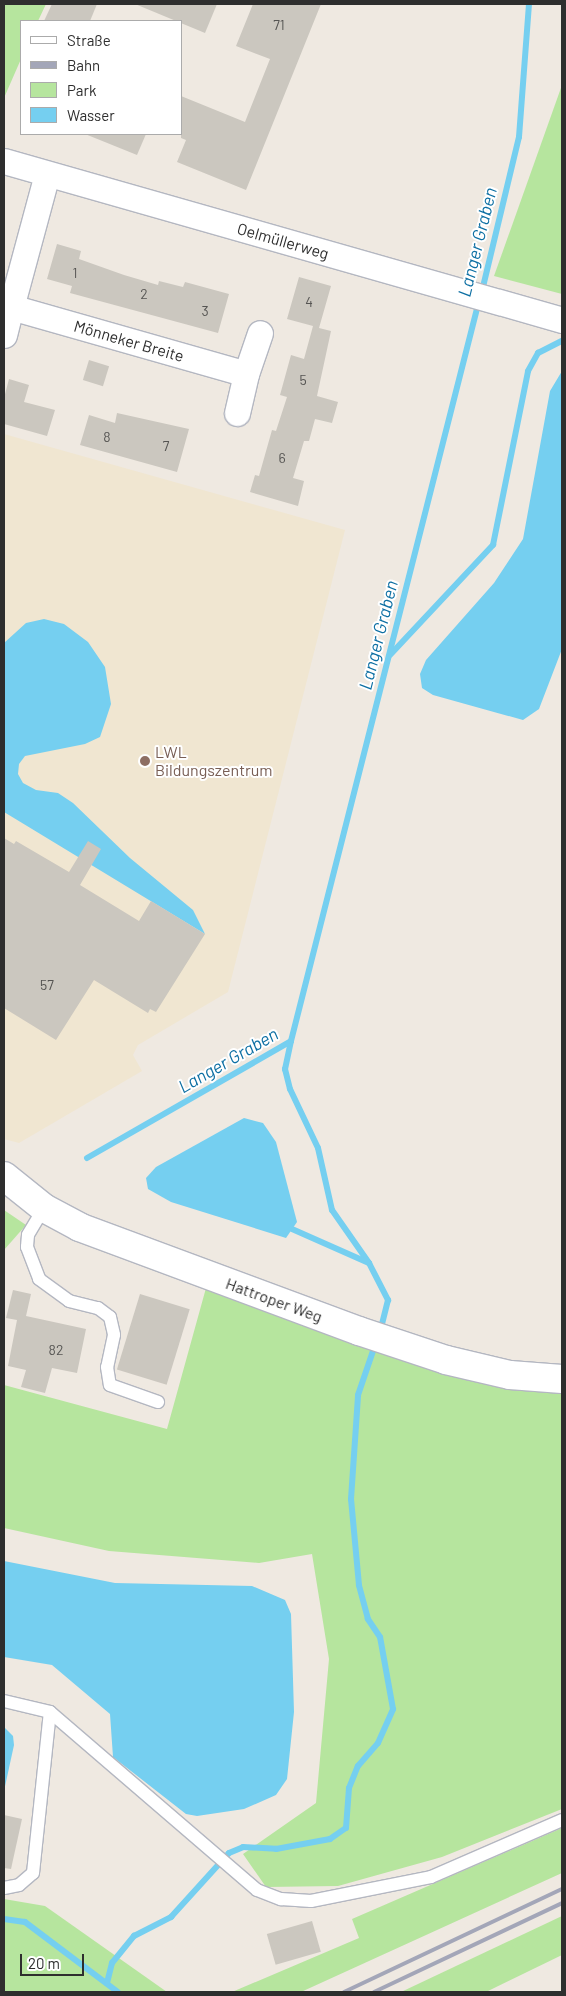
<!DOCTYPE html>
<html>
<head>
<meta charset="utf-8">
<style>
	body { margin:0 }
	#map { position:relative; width:566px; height:1996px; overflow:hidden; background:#efe9e1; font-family:Barlow,sans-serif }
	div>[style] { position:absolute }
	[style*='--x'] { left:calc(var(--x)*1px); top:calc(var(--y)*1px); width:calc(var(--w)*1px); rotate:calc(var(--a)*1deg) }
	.education>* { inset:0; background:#f0e6d1 }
	.green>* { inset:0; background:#b6e59e }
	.water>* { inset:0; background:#75cff0 }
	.stream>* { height:6px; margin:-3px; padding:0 3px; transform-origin:3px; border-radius:3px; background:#75cff0 }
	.building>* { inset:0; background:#cbc7bf; transform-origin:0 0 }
	.roads { filter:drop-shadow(1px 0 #b4b7c1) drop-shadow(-1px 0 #b4b7c1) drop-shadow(0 1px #b4b7c1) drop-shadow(0 -1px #b4b7c1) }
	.lane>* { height:12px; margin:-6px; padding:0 6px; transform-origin:6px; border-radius:6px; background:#fff }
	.street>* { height:25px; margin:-12.5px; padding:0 12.5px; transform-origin:12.5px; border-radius:12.5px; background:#fff }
	.secondary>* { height:28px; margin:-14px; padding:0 14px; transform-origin:14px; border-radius:14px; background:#fff }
	.rail>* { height:4px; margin:-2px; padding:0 2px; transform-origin:2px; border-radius:2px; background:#a3a6b8 }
	.dots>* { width:14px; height:14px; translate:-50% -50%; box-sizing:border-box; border:2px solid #fff; border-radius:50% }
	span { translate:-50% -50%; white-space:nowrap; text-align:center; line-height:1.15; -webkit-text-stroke:4px #fff; paint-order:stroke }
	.number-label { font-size:14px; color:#555452 }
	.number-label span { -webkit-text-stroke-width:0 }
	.street-label { font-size:16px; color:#2e2e2e }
	.education-label { font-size:16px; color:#785e54 }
	.left { translate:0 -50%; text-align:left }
	.water-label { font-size:18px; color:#0d6fa3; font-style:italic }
	.frame { position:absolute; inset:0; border:5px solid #2e2e2e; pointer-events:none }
	.legend { position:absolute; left:20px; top:20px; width:162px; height:115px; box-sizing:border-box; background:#fff; border:1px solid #ababab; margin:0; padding:6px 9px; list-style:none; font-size:15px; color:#2e2e2e }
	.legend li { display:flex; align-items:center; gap:10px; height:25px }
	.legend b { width:25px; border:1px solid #ababab }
	.scale { position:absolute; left:20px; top:1954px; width:64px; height:22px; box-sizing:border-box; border:2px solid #2e2e2e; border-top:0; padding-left:6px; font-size:15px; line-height:18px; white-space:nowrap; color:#2e2e2e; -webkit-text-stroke:4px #fff; paint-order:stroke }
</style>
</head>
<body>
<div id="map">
	<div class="education">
		<div style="clip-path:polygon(4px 434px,345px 530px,228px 992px,138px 1045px,133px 1055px,142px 1071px,19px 1143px,4px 1139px)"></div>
	</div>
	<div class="green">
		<div style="clip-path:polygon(4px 4px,46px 4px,38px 21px,21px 21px,21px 59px,4px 98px)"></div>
		<div style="clip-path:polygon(562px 85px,562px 294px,494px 276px)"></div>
		<div style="clip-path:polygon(4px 1210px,26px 1225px,4px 1250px)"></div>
		<div style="clip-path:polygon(206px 1288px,426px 1364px,519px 1391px,562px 1387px,562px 1809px,442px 1857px,338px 1886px,266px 1887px,243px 1854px,316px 1803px,329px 1659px,312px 1554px,259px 1563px,109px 1551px,4px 1528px,4px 1385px,167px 1429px)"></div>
		<div style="clip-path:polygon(562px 1828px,562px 1873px,301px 1992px,232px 1992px,359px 1938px,352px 1919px)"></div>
		<div style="clip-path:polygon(4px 1899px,45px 1906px,167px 1992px,4px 1992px)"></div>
		<div style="clip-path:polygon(562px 1916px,562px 1955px,486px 1992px,401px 1992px)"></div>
	</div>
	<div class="water">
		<div style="clip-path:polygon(562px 371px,562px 649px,539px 709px,523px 720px,433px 695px,422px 688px,420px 674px,426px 660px,494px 583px,523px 539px,550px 391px)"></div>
		<div style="clip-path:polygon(44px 619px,64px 624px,88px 642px,105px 667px,111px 704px,100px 737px,85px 744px,25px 756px,19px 764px,18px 774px,23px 783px,36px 790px,58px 793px,73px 803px,130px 858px,193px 910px,205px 934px,4px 812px,4px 643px,26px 623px)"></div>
		<div style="clip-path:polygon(244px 1118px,263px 1123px,276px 1142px,297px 1222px,286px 1238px,171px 1202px,148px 1189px,146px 1178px,156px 1167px)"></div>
		<div style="clip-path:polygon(4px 1561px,115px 1583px,252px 1586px,285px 1600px,291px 1614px,294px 1712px,287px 1779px,276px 1795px,244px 1809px,197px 1816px,186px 1814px,113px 1757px,110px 1714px,52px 1665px,4px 1657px)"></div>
		<div style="clip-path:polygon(4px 1727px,13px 1736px,14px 1745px,4px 1791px)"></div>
	</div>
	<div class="stream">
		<div style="--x:482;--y:291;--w:158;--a:-76.5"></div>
		<div style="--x:519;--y:137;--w:133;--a:-85.7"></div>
		<div style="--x:390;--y:655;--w:151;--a:-46.9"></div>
		<div style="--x:493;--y:545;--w:177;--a:-78.6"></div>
		<div style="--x:528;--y:371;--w:21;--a:-61"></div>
		<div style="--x:538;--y:353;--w:27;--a:-27"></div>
		<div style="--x:291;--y:1041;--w:29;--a:102"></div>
		<div style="--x:285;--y:1069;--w:21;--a:76"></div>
		<div style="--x:290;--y:1089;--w:65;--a:64.6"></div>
		<div style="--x:318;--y:1148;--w:64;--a:77.3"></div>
		<div style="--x:332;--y:1210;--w:65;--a:55.1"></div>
		<div style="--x:369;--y:1263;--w:42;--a:62.8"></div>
		<div style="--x:388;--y:1300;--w:32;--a:104"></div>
		<div style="--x:87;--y:1158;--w:235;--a:-29.8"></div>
		<div style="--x:291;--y:1041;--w:764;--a:-75.75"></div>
		<div style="--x:292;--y:1229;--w:84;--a:23.8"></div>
		<div style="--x:4;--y:1919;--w:21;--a:8"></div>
		<div style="--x:25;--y:1922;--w:116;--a:37"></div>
		<div style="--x:107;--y:1983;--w:21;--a:-76"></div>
		<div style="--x:112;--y:1963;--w:35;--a:-51"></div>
		<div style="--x:134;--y:1936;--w:42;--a:-27.2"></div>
		<div style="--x:171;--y:1917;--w:86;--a:-47.8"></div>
		<div style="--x:229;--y:1853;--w:15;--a:-23"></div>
		<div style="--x:243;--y:1847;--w:33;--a:3"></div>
		<div style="--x:276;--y:1849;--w:55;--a:-10.5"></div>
		<div style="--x:330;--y:1839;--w:19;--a:-35"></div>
		<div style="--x:346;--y:1828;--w:40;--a:-85.7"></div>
		<div style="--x:349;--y:1788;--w:24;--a:-68"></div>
		<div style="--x:358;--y:1766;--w:30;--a:-49"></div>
		<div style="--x:378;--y:1743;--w:37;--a:-66"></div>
		<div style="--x:393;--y:1709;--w:73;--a:-100.2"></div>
		<div style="--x:380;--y:1637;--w:22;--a:-124"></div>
		<div style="--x:368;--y:1619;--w:35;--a:-105"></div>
		<div style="--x:359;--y:1585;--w:86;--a:-95.3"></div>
		<div style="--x:351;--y:1499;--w:104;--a:-86.1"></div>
		<div style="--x:358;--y:1395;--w:56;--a:-71.2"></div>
	</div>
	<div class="building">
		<div style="clip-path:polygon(52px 4px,97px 4px,90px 21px,44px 21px)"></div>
		<div style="clip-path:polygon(135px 4px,217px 4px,205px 33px)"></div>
		<div style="clip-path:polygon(253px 4px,321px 4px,246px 190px,177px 162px,186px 140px,181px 138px,181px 96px,245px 122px,270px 59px,236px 46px)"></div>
		<div style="clip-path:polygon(85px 134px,146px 134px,137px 155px)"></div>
		<div style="clip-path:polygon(57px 244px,81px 251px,79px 259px,124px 275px,158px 285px,159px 281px,183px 287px,185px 282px,229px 294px,218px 333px,70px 293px,72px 286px,47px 279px)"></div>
		<div style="clip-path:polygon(299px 277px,331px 286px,319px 328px,331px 331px,317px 396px,338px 402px,332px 423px,315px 419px,309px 441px,304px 441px,293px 478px,304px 481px,298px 506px,250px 492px,255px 475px,259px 476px,272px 430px,276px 431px,287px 397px,280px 395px,291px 355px,304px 359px,313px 326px,287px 319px)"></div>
		<div style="left:89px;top:360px;width:21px;height:21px;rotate:17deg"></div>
		<div style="clip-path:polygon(9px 379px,29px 385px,24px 402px,55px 410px,47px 436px,4px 424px,4px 398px)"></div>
		<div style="clip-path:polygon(117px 413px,189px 429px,177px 472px,80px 445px,89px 415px,115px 423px)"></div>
		<div style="clip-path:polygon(4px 838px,14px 844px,16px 841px,69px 872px,88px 841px,101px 849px,80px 885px,139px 921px,151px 901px,205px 934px,156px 1012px,150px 1009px,148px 1013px,94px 980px,56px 1040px,4px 1008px)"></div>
		<div style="clip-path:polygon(13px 1290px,31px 1294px,26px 1316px,86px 1329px,77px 1373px,52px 1368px,45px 1393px,21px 1387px,26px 1370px,8px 1366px,17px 1320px,6px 1318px)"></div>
		<div style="left:140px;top:1294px;width:52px;height:79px;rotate:17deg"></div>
		<div style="clip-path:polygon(4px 1815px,22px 1819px,11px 1869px,4px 1868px)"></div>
		<div style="left:312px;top:1921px;width:32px;height:47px;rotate:74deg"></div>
	</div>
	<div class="roads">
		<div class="lane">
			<div style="--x:44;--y:1208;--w:31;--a:121"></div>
			<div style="--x:28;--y:1235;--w:12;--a:95"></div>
			<div style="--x:27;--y:1247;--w:34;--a:69"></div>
			<div style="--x:39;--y:1279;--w:37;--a:36"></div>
			<div style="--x:69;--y:1301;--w:30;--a:14"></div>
			<div style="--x:98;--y:1308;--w:15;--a:37"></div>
			<div style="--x:110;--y:1317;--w:18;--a:77"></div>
			<div style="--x:114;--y:1335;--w:33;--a:102"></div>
			<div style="--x:107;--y:1367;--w:18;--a:81"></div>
			<div style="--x:110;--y:1385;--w:51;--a:19.5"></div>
			<div style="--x:4;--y:1701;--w:47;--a:13.4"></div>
			<div style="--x:50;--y:1712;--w:273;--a:40.7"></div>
			<div style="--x:257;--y:1890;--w:26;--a:21"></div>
			<div style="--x:281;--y:1899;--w:30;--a:4"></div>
			<div style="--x:311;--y:1901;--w:122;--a:-11.3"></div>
			<div style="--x:431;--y:1877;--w:143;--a:-23.5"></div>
			<div style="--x:4;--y:1888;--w:15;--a:-11"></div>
			<div style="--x:19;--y:1885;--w:18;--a:-41"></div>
			<div style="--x:33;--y:1873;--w:162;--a:-84"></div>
		</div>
		<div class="street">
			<div style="--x:4;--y:161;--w:580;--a:15.9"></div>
			<div style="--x:47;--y:174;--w:138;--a:105.1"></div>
			<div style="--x:11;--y:307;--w:244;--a:15.9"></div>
			<div style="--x:246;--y:374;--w:43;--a:-71.1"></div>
			<div style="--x:4;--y:335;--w:29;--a:-76"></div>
			<div style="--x:237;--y:413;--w:40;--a:-77"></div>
		</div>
		<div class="secondary">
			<div style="--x:4;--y:1176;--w:51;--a:38.7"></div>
			<div style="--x:44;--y:1208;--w:40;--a:28"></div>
			<div style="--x:79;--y:1227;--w:299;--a:20.4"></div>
			<div style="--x:359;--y:1331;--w:92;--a:18.4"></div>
			<div style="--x:446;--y:1360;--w:66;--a:13.2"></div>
			<div style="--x:510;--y:1375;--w:52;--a:4.4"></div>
		</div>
	</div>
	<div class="rail">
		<div style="--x:344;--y:1992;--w:241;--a:-25.3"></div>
		<div style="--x:374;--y:1992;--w:208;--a:-25.3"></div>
	</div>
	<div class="dots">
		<div style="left:145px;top:761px;background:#8d6e63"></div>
	</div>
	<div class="number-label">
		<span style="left:279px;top:25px">71</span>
		<span style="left:75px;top:273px">1</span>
		<span style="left:144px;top:294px">2</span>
		<span style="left:309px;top:302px">4</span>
		<span style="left:205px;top:311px">3</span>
		<span style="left:303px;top:380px">5</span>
		<span style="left:107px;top:437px">8</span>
		<span style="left:166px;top:446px">7</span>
		<span style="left:282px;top:458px">6</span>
		<span style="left:47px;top:985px">57</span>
		<span style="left:56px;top:1350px">82</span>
	</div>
	<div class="street-label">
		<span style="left:283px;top:241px;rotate:16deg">Oelmüllerweg</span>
		<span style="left:129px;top:341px;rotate:16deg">Mönneker Breite</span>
		<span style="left:274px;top:1300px;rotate:20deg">Hattroper Weg</span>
	</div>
	<div class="education-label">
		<span class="left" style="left:155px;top:761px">LWL<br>Bildungszentrum</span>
	</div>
	<div class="water-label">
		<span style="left:477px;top:242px;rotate:-76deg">Langer Graben</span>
		<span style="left:378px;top:635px;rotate:-76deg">Langer Graben</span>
		<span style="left:228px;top:1060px;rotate:-30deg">Langer Graben</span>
	</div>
	<div class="frame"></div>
	<ul class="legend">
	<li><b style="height:6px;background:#fff"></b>Straße</li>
	<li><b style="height:6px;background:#a3a6b8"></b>Bahn</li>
	<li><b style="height:14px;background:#b6e59e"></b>Park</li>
	<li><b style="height:14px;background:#75cff0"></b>Wasser</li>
	</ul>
	<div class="scale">20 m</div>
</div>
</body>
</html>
